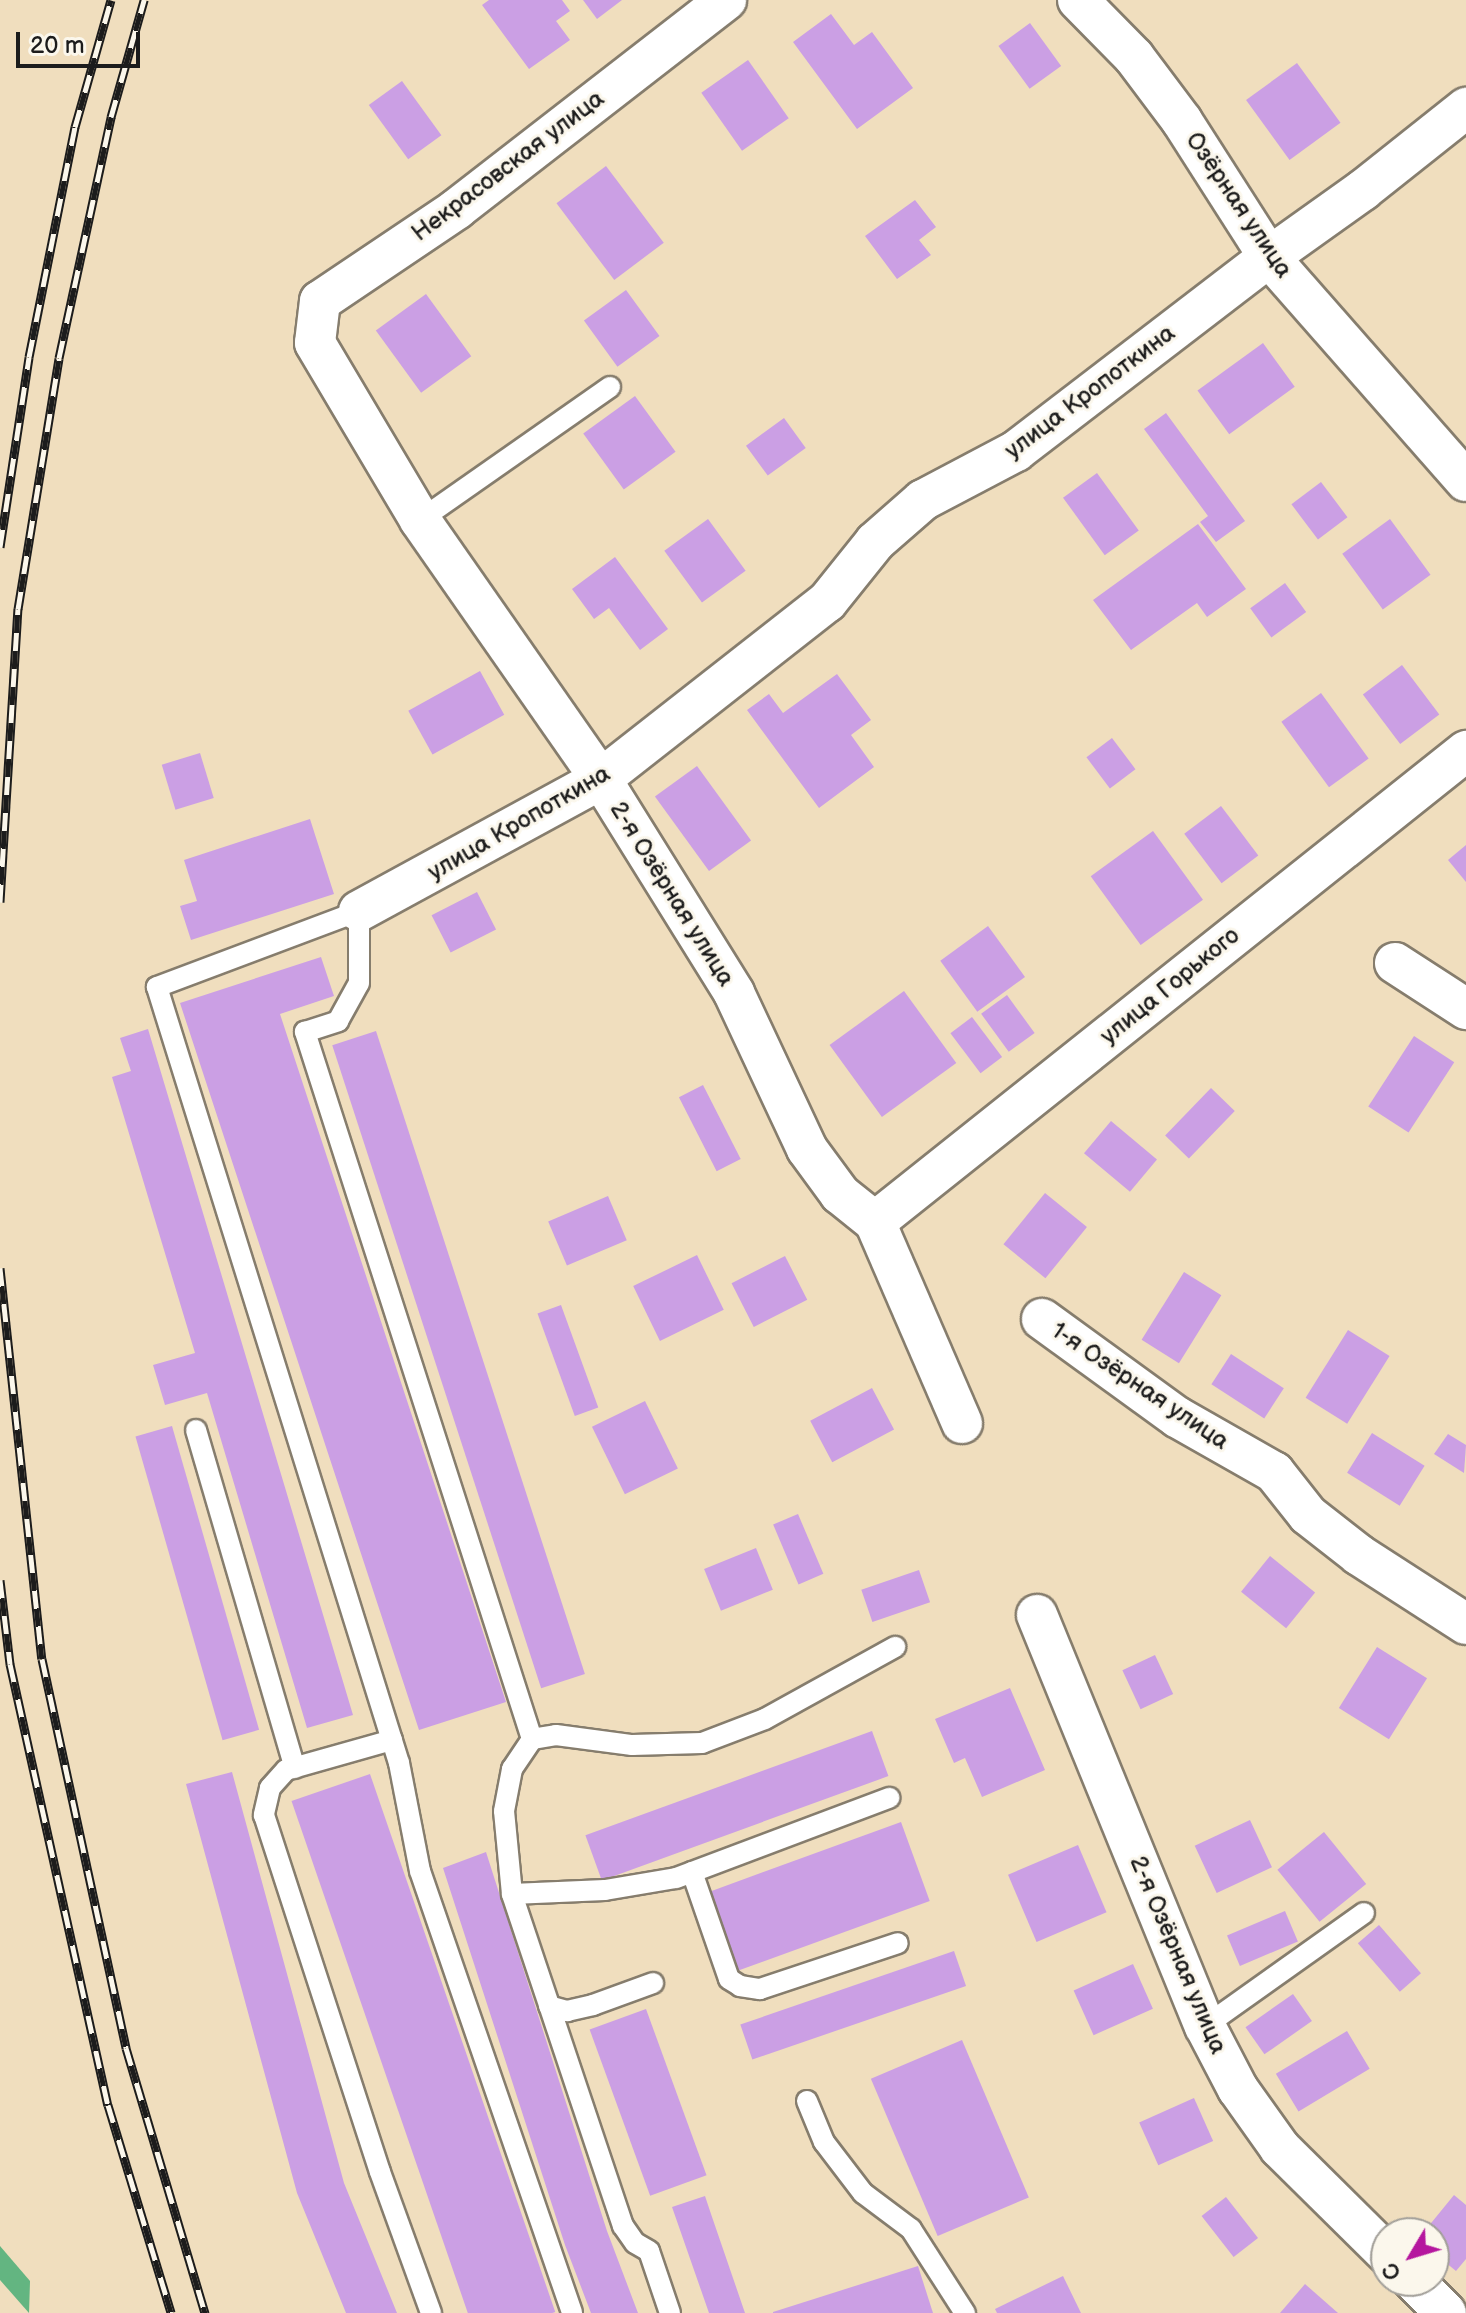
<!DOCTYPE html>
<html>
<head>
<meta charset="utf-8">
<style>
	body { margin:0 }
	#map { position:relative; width:1466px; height:2313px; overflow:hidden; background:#f0debe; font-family:"Balsamiq Sans",sans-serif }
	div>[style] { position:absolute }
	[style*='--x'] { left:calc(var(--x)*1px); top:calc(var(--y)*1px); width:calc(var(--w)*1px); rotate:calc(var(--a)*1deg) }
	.forest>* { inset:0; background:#63b581 }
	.building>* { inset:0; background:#cb9fe4; transform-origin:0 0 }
	.roads { filter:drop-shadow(2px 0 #867d6d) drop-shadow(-2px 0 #867d6d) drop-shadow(0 2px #867d6d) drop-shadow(0 -2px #867d6d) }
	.lane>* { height:20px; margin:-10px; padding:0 10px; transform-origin:10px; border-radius:10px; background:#fff }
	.street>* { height:40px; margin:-20px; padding:0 20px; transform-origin:20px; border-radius:20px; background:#fff }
	.rail>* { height:9px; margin-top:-4.5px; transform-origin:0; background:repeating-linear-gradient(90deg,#fbf7ec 0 18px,#1c1c1c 0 36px); box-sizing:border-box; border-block:2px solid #1c1c1c }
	span { translate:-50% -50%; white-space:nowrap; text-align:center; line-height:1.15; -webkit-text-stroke:6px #fbf7ec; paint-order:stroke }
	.street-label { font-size:24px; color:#1c1c1c }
	.north { position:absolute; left:1370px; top:2217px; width:80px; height:80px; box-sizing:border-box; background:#fbf7ec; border:2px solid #a29f99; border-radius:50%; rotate:232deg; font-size:22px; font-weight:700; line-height:32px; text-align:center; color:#1c1c1c }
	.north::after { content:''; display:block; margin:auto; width:28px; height:36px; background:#b5179e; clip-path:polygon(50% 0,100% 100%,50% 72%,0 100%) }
	.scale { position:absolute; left:16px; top:32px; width:124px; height:36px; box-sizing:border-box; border:4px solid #1c1c1c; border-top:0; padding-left:10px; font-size:24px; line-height:28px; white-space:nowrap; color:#1c1c1c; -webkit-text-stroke:6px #fbf7ec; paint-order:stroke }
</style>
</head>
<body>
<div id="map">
	<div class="forest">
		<div style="clip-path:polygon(0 2246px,30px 2281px,29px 2313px,0 2280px)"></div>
	</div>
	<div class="building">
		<div style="clip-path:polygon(489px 0,562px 0,570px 11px,556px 21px,570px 40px,529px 69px,482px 5px)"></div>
		<div style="clip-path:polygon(583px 0,622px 0,597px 19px)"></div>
		<div style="clip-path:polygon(831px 14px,854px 45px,872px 32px,913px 88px,857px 129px,793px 42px)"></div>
		<div style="left:1030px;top:23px;width:53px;height:39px;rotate:54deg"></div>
		<div style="left:748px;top:60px;width:71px;height:57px;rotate:55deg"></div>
		<div style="left:1297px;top:63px;width:74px;height:63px;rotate:54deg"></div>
		<div style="left:402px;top:81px;width:67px;height:41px;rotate:54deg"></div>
		<div style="left:606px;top:166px;width:96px;height:62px;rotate:53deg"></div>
		<div style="clip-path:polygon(915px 200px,936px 227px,919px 240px,931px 255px,897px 279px,865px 236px)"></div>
		<div style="left:626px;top:290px;width:57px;height:52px;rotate:54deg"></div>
		<div style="left:426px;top:294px;width:77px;height:62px;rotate:54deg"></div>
		<div style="left:1263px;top:343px;width:54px;height:81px;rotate:54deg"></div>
		<div style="left:635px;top:396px;width:69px;height:64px;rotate:54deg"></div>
		<div style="clip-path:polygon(1166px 413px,1245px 521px,1216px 542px,1200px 522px,1208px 516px,1144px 429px)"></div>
		<div style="left:784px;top:418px;width:37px;height:47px;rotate:54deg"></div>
		<div style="left:1097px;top:473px;width:71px;height:42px;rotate:54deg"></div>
		<div style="left:1321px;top:482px;width:44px;height:37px;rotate:53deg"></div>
		<div style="left:708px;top:519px;width:64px;height:54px;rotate:54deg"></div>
		<div style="left:1390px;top:519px;width:69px;height:59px;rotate:54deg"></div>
		<div style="clip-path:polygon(1198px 524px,1246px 589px,1207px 617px,1197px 603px,1131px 650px,1093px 600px)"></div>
		<div style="clip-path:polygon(615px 557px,668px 629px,640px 650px,609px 608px,594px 619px,572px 589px)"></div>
		<div style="left:1285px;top:583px;width:36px;height:43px;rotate:54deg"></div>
		<div style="left:1402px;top:665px;width:62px;height:49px;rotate:53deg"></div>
		<div style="left:480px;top:671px;width:50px;height:82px;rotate:61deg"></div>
		<div style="clip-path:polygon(837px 674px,871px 720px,851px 735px,874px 767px,819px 808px,747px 710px,769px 694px,783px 713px)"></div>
		<div style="left:1321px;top:693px;width:81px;height:49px;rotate:54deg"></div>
		<div style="left:1112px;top:738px;width:39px;height:32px;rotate:53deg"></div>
		<div style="left:200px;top:753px;width:47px;height:40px;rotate:73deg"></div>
		<div style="left:697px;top:766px;width:92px;height:52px;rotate:54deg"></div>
		<div style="left:1221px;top:806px;width:62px;height:46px;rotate:53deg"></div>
		<div style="clip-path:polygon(310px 819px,334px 894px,191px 940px,180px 906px,197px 901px,184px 860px)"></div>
		<div style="left:1153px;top:831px;width:85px;height:77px;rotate:54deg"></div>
		<div style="clip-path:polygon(1466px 845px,1466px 882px,1448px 860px)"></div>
		<div style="left:477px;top:892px;width:42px;height:51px;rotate:63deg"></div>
		<div style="left:988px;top:926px;width:63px;height:59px;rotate:54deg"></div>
		<div style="clip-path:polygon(321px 957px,334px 996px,280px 1014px,506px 1702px,419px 1730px,180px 1003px)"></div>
		<div style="left:904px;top:991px;width:89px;height:92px;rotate:54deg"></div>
		<div style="left:1007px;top:995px;width:47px;height:32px;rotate:54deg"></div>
		<div style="left:972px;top:1017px;width:50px;height:27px;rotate:53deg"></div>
		<div style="clip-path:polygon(148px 1029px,353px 1715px,307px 1728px,207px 1393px,165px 1405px,153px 1365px,195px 1353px,112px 1077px,131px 1071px,120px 1038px)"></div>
		<div style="left:376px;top:1031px;width:676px;height:46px;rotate:72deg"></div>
		<div style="left:1414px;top:1036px;width:48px;height:84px;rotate:33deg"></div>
		<div style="left:703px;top:1085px;width:83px;height:27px;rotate:63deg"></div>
		<div style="left:1211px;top:1088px;width:33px;height:66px;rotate:44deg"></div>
		<div style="left:1111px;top:1121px;width:60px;height:42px;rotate:40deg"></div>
		<div style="left:1045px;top:1193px;width:54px;height:66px;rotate:39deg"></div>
		<div style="left:608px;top:1196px;width:48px;height:65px;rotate:67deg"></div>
		<div style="left:697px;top:1255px;width:61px;height:71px;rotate:64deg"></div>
		<div style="left:785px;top:1256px;width:49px;height:60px;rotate:63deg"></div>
		<div style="left:1184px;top:1272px;width:44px;height:80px;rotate:32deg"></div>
		<div style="left:561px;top:1305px;width:109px;height:25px;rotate:70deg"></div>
		<div style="left:1348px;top:1330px;width:49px;height:80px;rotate:32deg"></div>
		<div style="left:1231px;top:1354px;width:63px;height:36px;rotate:33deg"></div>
		<div style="left:872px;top:1388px;width:47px;height:70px;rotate:62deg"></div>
		<div style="left:645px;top:1401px;width:75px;height:59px;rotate:64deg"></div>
		<div style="left:172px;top:1426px;width:316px;height:38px;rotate:74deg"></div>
		<div style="left:1372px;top:1433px;width:62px;height:47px;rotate:32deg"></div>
		<div style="clip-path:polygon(1448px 1434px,1466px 1445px,1464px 1473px,1434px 1454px)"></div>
		<div style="left:798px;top:1514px;width:65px;height:27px;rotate:67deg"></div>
		<div style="left:756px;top:1548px;width:45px;height:56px;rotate:68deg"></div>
		<div style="left:1270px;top:1556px;width:58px;height:46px;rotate:39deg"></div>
		<div style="left:919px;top:1570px;width:34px;height:61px;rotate:71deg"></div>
		<div style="left:1377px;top:1647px;width:59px;height:72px;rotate:32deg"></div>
		<div style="left:1155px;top:1655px;width:43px;height:36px;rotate:65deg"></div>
		<div style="clip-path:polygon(1010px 1688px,1045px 1770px,982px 1797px,965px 1758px,954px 1763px,935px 1719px)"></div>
		<div style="left:872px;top:1731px;width:48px;height:305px;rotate:70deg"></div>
		<div style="clip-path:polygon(232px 1772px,344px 2183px,397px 2313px,346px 2313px,297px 2193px,186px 1784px)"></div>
		<div style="left:370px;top:1774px;width:569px;height:83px;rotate:71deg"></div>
		<div style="left:1250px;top:1820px;width:52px;height:61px;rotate:65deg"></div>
		<div style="left:901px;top:1822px;width:84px;height:208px;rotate:70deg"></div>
		<div style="left:1324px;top:1832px;width:67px;height:60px;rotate:51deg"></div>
		<div style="left:1078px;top:1845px;width:73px;height:76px;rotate:67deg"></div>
		<div style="clip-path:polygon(486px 1852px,607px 2231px,638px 2313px,591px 2313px,565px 2245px,443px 1868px)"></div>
		<div style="left:1285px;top:1911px;width:33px;height:63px;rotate:67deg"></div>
		<div style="left:1379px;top:1925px;width:64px;height:28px;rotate:49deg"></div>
		<div style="left:954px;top:1951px;width:37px;height:226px;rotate:71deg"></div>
		<div style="left:1133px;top:1964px;width:49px;height:65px;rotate:66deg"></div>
		<div style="left:1293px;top:1994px;width:33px;height:58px;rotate:55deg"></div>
		<div style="left:646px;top:2009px;width:177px;height:60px;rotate:70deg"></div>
		<div style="left:1347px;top:2031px;width:44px;height:83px;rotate:59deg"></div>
		<div style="left:962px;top:2040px;width:171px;height:99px;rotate:67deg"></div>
		<div style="left:1194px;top:2098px;width:47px;height:60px;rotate:66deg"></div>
		<div style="clip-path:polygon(1454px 2195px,1466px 2205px,1466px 2259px,1456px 2271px,1434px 2253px,1434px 2233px,1423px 2233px)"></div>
		<div style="clip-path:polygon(705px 2196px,711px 2214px,745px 2313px,709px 2313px,672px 2207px)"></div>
		<div style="left:1226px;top:2197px;width:52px;height:31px;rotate:52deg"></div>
		<div style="clip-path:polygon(918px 2266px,933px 2313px,773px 2313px,773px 2312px)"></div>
		<div style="clip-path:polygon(1063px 2276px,1081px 2313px,997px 2313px,995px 2309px)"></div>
		<div style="clip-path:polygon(1305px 2284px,1338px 2313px,1280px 2313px)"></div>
	</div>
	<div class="roads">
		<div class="lane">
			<div style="--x:420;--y:520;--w:232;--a:-35"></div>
			<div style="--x:196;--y:1430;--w:352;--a:73.7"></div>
			<div style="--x:532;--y:1739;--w:743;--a:-107.8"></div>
			<div style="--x:305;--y:1032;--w:35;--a:-18"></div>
			<div style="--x:338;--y:1021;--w:43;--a:-61.1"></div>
			<div style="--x:359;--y:983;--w:72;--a:-90"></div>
			<div style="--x:359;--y:911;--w:216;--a:159.4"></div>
			<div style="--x:157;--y:987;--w:813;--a:72.68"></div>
			<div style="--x:399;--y:1763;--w:110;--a:79"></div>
			<div style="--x:420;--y:1871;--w:467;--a:71"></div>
			<div style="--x:392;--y:1740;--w:110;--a:164.2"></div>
			<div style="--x:286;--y:1770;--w:24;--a:132"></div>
			<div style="--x:270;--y:1788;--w:28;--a:103"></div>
			<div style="--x:264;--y:1815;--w:375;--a:72"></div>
			<div style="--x:380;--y:2172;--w:150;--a:70.1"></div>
			<div style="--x:692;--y:1872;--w:113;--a:70.9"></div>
			<div style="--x:729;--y:1979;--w:13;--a:32"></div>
			<div style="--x:740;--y:1986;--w:20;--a:9"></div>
			<div style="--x:760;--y:1989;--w:145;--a:-18.4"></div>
			<div style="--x:512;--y:1894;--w:93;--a:-2.5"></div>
			<div style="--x:605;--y:1890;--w:72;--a:-9.6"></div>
			<div style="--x:676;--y:1878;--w:228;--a:-20.6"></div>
			<div style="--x:549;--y:2006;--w:19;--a:16"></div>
			<div style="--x:567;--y:2011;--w:27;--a:-13"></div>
			<div style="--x:593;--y:2005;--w:64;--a:-20.1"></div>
			<div style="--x:1205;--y:2026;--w:195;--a:-35.4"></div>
			<div style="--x:807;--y:2101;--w:44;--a:67.5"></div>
			<div style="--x:824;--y:2142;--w:64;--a:52.6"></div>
			<div style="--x:863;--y:2193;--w:60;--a:36.9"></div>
			<div style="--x:911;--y:2229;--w:100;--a:57.3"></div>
			<div style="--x:670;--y:2313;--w:65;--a:-108.7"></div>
			<div style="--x:649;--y:2251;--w:16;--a:-150"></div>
			<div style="--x:635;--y:2243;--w:21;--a:-125"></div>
			<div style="--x:623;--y:2226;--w:350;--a:-108.5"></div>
			<div style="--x:512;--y:1894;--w:83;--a:-95.5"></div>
			<div style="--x:504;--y:1811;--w:43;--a:-79.2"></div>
			<div style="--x:512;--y:1769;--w:36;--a:-56"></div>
			<div style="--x:532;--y:1739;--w:24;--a:-9"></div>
			<div style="--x:556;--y:1735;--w:77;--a:7.5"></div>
			<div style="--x:632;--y:1745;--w:70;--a:-1.6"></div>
			<div style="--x:702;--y:1743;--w:67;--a:-20.9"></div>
			<div style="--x:765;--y:1719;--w:149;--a:-29"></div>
		</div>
		<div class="street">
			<div style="--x:726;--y:0;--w:341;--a:142.2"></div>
			<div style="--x:457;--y:209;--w:165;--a:146.1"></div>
			<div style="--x:320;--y:301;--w:42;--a:96.8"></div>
			<div style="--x:315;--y:343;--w:206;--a:59.3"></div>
			<div style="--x:420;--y:520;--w:316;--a:55.1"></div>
			<div style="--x:601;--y:779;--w:252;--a:58.1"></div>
			<div style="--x:734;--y:993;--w:172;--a:64.9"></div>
			<div style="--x:807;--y:1149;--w:56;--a:53.7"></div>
			<div style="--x:840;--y:1194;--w:45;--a:38.7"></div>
			<div style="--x:875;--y:1222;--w:219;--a:66.6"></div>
			<div style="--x:1078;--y:0;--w:80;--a:45.5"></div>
			<div style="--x:1134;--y:57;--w:80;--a:53.1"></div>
			<div style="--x:1182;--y:121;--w:161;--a:57.4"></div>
			<div style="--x:1269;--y:257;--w:298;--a:48.7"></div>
			<div style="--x:359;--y:911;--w:276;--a:-28.6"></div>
			<div style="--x:601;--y:779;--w:287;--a:-38.1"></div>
			<div style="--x:827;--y:602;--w:77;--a:-51.3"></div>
			<div style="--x:875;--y:542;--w:64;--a:-41.2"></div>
			<div style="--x:923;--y:500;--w:105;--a:-27.8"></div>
			<div style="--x:1016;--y:451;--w:319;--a:-37.5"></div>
			<div style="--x:1269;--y:257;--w:115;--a:-35.5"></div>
			<div style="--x:1363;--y:190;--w:132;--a:-38.5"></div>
			<div style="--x:1395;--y:963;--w:85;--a:32.9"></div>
			<div style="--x:875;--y:1222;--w:756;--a:-38.55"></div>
			<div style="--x:1042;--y:1319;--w:167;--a:36"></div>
			<div style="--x:1177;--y:1417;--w:112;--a:29.6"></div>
			<div style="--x:1274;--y:1472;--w:55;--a:51.7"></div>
			<div style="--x:1308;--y:1515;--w:65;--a:38.1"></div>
			<div style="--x:1359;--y:1555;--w:127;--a:32.8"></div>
			<div style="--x:1037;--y:1615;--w:444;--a:67.8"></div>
			<div style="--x:1205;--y:2026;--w:71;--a:62.4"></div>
			<div style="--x:1238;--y:2089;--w:72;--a:54.6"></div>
			<div style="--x:1280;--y:2148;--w:149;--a:44.7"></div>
			<div style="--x:1414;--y:2281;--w:45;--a:45"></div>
		</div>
	</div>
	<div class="rail">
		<div style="--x:0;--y:547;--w:192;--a:-81.3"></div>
		<div style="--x:29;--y:357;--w:235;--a:-78.7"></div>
		<div style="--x:75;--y:127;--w:132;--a:-74.2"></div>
		<div style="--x:0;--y:902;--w:294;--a:-86.5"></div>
		<div style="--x:18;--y:609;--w:254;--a:-80.7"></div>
		<div style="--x:59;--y:358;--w:247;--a:-77.8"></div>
		<div style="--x:111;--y:117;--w:122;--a:-74.2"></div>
		<div style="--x:0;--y:1268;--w:393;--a:83.9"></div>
		<div style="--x:42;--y:1659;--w:398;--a:77.8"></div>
		<div style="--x:126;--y:2048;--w:277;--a:73.4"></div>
		<div style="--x:0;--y:1580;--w:85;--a:83.2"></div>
		<div style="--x:10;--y:1664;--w:452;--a:77.5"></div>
		<div style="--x:108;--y:2105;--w:217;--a:73.1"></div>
	</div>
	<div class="street-label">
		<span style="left:508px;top:166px;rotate:-37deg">Некрасовская улица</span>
		<span style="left:1239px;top:205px;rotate:56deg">Озёрная улица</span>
		<span style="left:1090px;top:392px;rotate:-37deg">улица Кропоткина</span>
		<span style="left:519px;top:823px;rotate:-30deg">улица Кропоткина</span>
		<span style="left:672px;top:894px;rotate:58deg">2-я Озёрная улица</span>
		<span style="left:1170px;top:986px;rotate:-39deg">улица Горького</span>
		<span style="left:1140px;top:1386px;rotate:34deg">1-я Озёрная улица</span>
		<span style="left:1178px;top:1955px;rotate:67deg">2-я Озёрная улица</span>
	</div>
	<div class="north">С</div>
	<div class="scale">20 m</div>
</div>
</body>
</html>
